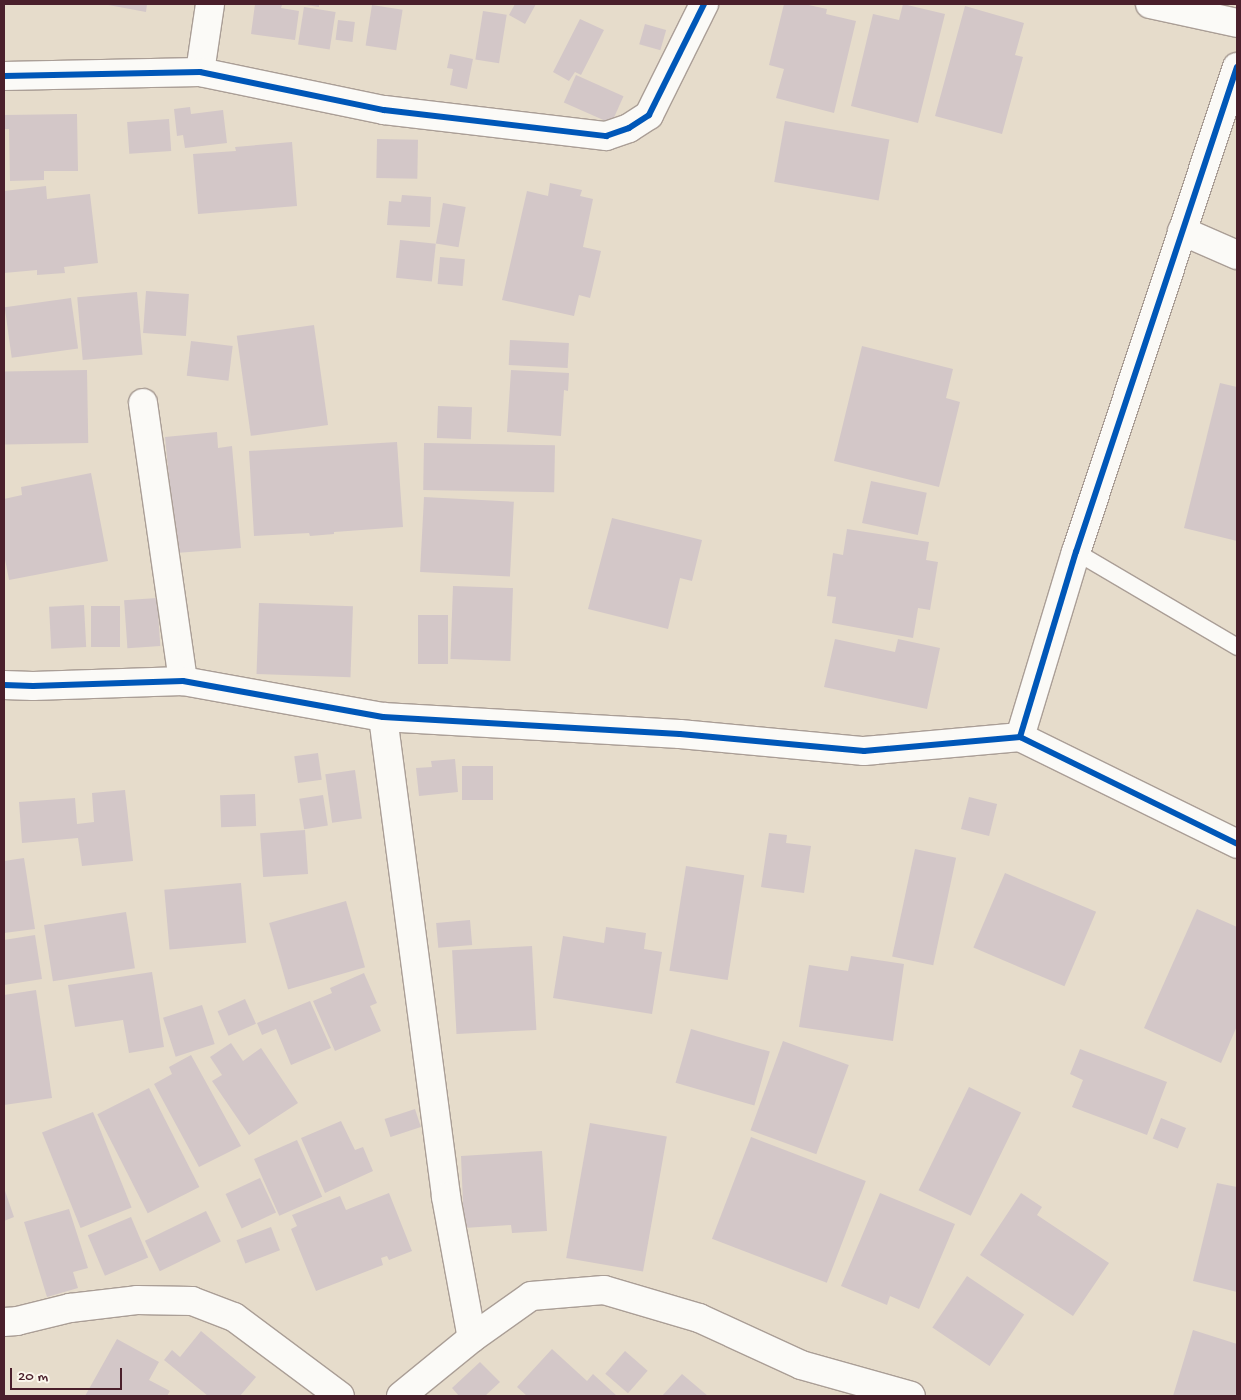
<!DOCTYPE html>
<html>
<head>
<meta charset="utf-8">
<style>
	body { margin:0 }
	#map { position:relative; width:1241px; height:1400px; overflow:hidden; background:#e6dccb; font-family:"Gochi Hand",sans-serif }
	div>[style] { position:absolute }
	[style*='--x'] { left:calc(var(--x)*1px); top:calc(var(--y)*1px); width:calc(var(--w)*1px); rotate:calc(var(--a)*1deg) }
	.building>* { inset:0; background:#d3c7c8; transform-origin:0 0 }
	.roads { filter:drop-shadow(1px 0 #aa9e96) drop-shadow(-1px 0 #aa9e96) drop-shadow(0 1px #aa9e96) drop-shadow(0 -1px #aa9e96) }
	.service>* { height:16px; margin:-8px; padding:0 8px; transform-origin:8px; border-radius:8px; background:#fbfaf7 }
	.minor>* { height:28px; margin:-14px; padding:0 14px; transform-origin:14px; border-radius:14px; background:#fbfaf7 }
	.cycleway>* { height:6px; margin:-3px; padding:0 3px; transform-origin:3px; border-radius:3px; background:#0057b8 }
	span { translate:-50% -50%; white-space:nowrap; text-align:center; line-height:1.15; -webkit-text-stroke:4.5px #fbf7ec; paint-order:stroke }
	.frame { position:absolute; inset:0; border:5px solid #4a1f2b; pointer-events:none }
	.scale { position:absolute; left:10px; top:1368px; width:112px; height:22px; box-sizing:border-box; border:2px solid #4a1f2b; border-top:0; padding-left:6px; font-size:15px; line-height:18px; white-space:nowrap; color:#4a1f2b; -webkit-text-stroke:4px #fbf7ec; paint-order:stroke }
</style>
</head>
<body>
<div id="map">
	<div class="building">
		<div style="clip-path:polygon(103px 4px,147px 4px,146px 12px)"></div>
		<div style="clip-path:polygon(255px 4px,282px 5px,281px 8px,299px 11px,295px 40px,251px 34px)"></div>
		<div style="clip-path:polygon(300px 4px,319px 4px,319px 7px)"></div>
		<div style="clip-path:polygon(515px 4px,536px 4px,525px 24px,509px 15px)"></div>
		<div style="clip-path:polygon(784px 4px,804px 4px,827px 9px,826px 14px,856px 21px,834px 113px,776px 98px,784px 69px,769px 65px)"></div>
		<div style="clip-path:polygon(903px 4px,945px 14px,918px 123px,851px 106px,873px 14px,899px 20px)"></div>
		<div style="left:372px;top:5px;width:31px;height:41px;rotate:9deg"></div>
		<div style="clip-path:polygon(965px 6px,1024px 23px,1015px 55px,1023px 57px,1002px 134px,935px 116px)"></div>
		<div style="left:304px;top:7px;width:32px;height:38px;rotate:9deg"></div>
		<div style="left:483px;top:11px;width:24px;height:49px;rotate:9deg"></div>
		<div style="clip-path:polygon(580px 19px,604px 30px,581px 75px,575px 72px,569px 81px,553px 72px)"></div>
		<div style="left:338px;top:20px;width:17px;height:20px;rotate:7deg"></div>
		<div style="left:645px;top:24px;width:22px;height:21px;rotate:16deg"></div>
		<div style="clip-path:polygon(450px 54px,473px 59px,467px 89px,450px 85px,453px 69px,447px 68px)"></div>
		<div style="left:576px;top:75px;width:52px;height:30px;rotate:24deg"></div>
		<div style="clip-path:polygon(190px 107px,191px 114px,223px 110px,227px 143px,185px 148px,183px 135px,177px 136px,174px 109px)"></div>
		<div style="clip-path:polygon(77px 114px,78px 171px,44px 171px,44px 180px,10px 181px,9px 129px,4px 129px,4px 115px)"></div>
		<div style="left:169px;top:119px;width:32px;height:42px;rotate:86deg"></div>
		<div style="left:785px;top:121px;width:106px;height:62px;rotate:10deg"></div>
		<div style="left:377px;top:139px;width:41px;height:39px;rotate:1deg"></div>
		<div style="clip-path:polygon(292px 142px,297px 206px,198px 214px,193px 154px,236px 151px,235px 147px)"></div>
		<div style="clip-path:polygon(550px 183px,582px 190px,580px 196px,593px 199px,583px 247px,601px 251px,590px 298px,579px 295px,574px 316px,502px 300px,527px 191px,548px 196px)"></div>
		<div style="clip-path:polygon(46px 186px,47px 199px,90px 194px,98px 263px,64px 267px,65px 273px,37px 275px,37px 270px,4px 273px,4px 191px)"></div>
		<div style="clip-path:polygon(402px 195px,431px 197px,430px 227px,387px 225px,389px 201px,401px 202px)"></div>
		<div style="left:443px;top:203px;width:23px;height:41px;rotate:10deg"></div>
		<div style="left:400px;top:240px;width:36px;height:38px;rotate:6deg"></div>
		<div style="left:440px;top:257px;width:25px;height:27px;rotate:5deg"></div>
		<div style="left:146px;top:291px;width:43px;height:42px;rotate:4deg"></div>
		<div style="left:137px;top:292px;width:63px;height:60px;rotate:85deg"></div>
		<div style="left:71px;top:298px;width:51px;height:67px;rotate:82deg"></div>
		<div style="left:314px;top:325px;width:101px;height:78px;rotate:82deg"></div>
		<div style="left:510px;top:340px;width:59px;height:25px;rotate:3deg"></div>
		<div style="left:191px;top:341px;width:42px;height:35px;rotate:7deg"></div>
		<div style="clip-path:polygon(862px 346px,953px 369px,946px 398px,960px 402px,939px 487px,834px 461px)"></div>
		<div style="left:87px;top:370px;width:73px;height:83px;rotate:89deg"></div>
		<div style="clip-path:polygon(511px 370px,569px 373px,568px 391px,564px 390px,561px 436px,507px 432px)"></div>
		<div style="clip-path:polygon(1220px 383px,1237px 387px,1237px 541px,1184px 528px)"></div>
		<div style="left:438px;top:406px;width:34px;height:32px;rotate:2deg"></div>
		<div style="clip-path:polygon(217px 432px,218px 448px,232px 446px,241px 548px,176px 553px,165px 437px)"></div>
		<div style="clip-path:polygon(397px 442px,403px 527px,334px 532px,334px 534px,310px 536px,309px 533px,254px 536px,249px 451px)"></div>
		<div style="left:424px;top:443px;width:131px;height:47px;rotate:1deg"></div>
		<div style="clip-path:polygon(91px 473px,108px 561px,9px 580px,4px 554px,4px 499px,22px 495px,21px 487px)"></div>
		<div style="left:871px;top:481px;width:57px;height:43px;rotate:12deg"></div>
		<div style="left:424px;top:497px;width:90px;height:75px;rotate:3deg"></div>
		<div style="clip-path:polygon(612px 518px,702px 540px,692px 581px,680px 578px,668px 629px,588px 609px)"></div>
		<div style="clip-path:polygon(847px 529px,929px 542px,926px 560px,938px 562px,930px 610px,918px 608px,913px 638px,832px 623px,836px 597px,827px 596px,833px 553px,843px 555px)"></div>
		<div style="left:453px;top:586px;width:60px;height:73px;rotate:2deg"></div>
		<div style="left:157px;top:598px;width:48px;height:33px;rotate:86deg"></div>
		<div style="left:259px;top:603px;width:94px;height:71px;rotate:2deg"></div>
		<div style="left:84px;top:605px;width:42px;height:35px;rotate:87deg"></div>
		<div style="left:91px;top:606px;width:29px;height:41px"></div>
		<div style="left:418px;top:615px;width:30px;height:49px"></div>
		<div style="clip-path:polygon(835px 639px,895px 652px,898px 639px,940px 648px,927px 709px,824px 687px)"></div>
		<div style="left:318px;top:753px;width:27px;height:24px;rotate:82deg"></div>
		<div style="clip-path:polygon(455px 759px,458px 792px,419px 796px,416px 768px,432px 767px,431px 761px)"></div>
		<div style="left:462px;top:766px;width:31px;height:34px"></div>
		<div style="left:355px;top:770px;width:49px;height:30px;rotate:82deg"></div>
		<div style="clip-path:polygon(125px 790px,133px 861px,82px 866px,78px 838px,22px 843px,19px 802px,75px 798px,77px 824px,94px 822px,92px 793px)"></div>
		<div style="left:255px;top:794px;width:32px;height:35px;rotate:88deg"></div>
		<div style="left:323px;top:795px;width:31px;height:24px;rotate:81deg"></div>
		<div style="left:969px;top:797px;width:29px;height:33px;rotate:14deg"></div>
		<div style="left:305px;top:830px;width:44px;height:45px;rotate:86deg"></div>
		<div style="clip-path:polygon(769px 833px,787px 835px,786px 843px,811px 846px,804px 893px,761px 887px)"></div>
		<div style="left:915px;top:849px;width:42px;height:110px;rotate:12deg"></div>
		<div style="clip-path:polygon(24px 858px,35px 929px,4px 933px,4px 861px)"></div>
		<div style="left:686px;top:866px;width:59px;height:106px;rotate:9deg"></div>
		<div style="left:1005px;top:873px;width:99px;height:81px;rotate:23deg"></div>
		<div style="left:241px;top:883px;width:60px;height:77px;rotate:85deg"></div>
		<div style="left:346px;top:901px;width:69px;height:80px;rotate:74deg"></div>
		<div style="clip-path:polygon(1197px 909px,1237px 927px,1237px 1026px,1221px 1063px,1144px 1028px)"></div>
		<div style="left:126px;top:912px;width:57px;height:83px;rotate:81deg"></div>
		<div style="left:470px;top:920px;width:25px;height:34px;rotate:85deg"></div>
		<div style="clip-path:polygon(606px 927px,646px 933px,644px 949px,662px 952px,652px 1014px,553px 998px,563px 936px,604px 943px)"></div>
		<div style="clip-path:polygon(35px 935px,42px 979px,4px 985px,4px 940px)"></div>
		<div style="left:532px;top:946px;width:84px;height:80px;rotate:87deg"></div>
		<div style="clip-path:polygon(851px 956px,904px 964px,893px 1041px,799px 1027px,809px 965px,848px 971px)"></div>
		<div style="clip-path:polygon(152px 972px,164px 1047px,129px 1053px,123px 1020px,75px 1027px,68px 985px)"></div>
		<div style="clip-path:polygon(364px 973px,377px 1003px,370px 1006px,381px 1031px,335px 1051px,313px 1001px,332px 993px,330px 988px)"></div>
		<div style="clip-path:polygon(36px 990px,52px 1098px,4px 1105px,4px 995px)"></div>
		<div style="left:245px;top:999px;width:27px;height:30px;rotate:66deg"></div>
		<div style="clip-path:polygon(310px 1001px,331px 1048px,291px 1065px,276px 1029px,262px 1035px,257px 1023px)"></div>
		<div style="left:202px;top:1005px;width:41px;height:41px;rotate:72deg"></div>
		<div style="left:691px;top:1029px;width:82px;height:56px;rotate:16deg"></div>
		<div style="left:783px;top:1041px;width:70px;height:95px;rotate:20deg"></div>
		<div style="clip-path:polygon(231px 1043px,243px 1061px,261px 1048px,298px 1103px,249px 1135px,212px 1081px,222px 1075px,210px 1057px)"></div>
		<div style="clip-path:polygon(1080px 1049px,1167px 1082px,1147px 1135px,1072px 1107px,1083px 1080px,1070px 1074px)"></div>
		<div style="clip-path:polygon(191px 1055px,241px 1146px,199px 1167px,154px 1084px,172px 1074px,169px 1067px)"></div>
		<div style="left:969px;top:1087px;width:58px;height:115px;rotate:26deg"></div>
		<div style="left:149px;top:1088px;width:111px;height:58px;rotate:63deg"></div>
		<div style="left:415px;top:1109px;width:19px;height:32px;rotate:72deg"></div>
		<div style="left:93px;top:1112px;width:103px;height:55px;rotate:68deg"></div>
		<div style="left:1161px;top:1118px;width:27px;height:22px;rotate:22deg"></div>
		<div style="clip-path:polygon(341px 1121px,355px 1150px,363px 1147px,373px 1171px,325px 1193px,301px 1138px)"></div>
		<div style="left:590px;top:1123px;width:78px;height:137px;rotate:10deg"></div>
		<div style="left:751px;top:1137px;width:123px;height:109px;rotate:21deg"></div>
		<div style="left:297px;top:1140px;width:62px;height:47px;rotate:66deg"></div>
		<div style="clip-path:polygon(542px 1151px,547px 1231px,512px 1233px,511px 1225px,464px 1228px,461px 1156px)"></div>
		<div style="left:260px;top:1178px;width:38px;height:38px;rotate:65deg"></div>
		<div style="clip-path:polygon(1217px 1183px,1237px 1187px,1237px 1292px,1193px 1281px)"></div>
		<div style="clip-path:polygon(4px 1188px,14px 1217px,4px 1221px)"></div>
		<div style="clip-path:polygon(389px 1193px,412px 1251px,389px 1260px,387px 1256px,381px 1258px,383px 1265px,316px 1291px,291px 1229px,297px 1226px,292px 1215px,340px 1196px,346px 1210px)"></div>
		<div style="clip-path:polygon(880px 1193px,955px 1224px,919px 1309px,890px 1296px,887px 1305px,841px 1286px)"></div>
		<div style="clip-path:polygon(1021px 1193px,1042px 1207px,1037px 1215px,1109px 1263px,1073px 1316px,980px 1255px)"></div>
		<div style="clip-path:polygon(69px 1209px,88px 1268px,73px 1272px,78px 1288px,47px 1297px,24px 1222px)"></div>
		<div style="left:206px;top:1211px;width:34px;height:68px;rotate:64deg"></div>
		<div style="left:131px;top:1217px;width:44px;height:47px;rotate:67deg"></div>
		<div style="left:271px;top:1227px;width:25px;height:37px;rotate:69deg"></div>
		<div style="left:967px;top:1276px;width:69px;height:62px;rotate:34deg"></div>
		<div style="clip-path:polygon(1193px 1330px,1237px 1344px,1237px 1396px,1173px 1396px)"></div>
		<div style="clip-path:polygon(201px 1331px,256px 1377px,240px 1396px,208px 1396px,164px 1360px,172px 1350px,180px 1357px)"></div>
		<div style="clip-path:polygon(117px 1339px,159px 1362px,149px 1380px,170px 1391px,167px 1396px,85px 1396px)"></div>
		<div style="clip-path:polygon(552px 1349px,587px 1381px,593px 1374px,617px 1396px,527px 1396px,517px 1387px)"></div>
		<div style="left:625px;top:1351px;width:30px;height:30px;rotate:41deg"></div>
		<div style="clip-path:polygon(480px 1362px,500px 1382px,485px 1396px,459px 1396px,452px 1388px)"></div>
		<div style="clip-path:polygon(682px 1374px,708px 1396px,662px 1396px)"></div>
	</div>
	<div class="roads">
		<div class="service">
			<div style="--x:1076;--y:552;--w:187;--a:30.5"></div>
		</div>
		<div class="minor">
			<div style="--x:1150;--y:4;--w:89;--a:12.3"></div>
			<div style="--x:200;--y:72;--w:69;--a:-81.6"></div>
			<div style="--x:4;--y:76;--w:196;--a:-1.2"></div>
			<div style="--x:200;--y:72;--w:188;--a:11.7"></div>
			<div style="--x:384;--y:110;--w:224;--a:6.7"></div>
			<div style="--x:606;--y:136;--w:24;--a:-19"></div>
			<div style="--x:629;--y:128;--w:24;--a:-33"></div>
			<div style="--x:649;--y:115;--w:124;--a:-63.6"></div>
			<div style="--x:1182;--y:231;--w:60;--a:23.6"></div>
			<div style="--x:143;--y:403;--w:281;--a:81.8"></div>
			<div style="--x:4;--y:685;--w:29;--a:2"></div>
			<div style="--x:33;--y:686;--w:150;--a:-1.9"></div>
			<div style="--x:183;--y:681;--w:203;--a:10.2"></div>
			<div style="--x:383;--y:717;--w:297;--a:3.3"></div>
			<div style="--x:680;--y:734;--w:185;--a:5.3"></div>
			<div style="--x:864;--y:751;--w:157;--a:-5.1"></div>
			<div style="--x:1020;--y:737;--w:242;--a:26.2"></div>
			<div style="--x:383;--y:717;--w:484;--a:82.5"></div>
			<div style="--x:446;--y:1197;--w:143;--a:79.6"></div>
			<div style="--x:1020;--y:737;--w:193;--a:-73.2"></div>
			<div style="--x:1076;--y:552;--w:511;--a:-71.64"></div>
			<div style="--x:4;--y:1322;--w:13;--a:-4"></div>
			<div style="--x:17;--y:1321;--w:55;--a:-13.8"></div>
			<div style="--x:70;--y:1308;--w:67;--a:-6.8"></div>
			<div style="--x:137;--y:1300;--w:55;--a:1"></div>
			<div style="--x:192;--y:1301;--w:45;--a:20.9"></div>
			<div style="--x:234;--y:1317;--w:132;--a:36.7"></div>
			<div style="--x:401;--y:1396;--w:92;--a:-39.2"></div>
			<div style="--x:472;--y:1338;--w:72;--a:-35.4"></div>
			<div style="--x:531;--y:1296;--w:73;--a:-4.7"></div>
			<div style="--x:604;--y:1290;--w:99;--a:16.4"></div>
			<div style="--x:699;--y:1318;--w:112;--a:24.7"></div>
			<div style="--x:801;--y:1365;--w:114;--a:15.7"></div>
		</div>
	</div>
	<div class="cycleway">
		<div style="--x:4;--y:76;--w:196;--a:-1.2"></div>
		<div style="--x:200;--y:72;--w:188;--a:11.7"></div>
		<div style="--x:384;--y:110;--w:224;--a:6.7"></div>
		<div style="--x:606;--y:136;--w:24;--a:-19"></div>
		<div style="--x:629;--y:128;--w:24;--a:-33"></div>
		<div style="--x:649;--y:115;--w:124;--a:-63.6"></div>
		<div style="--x:4;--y:685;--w:29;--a:2"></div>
		<div style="--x:33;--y:686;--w:150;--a:-1.9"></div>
		<div style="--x:183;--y:681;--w:203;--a:10.2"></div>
		<div style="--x:383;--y:717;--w:297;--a:3.3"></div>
		<div style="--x:680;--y:734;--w:185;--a:5.3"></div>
		<div style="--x:864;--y:751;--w:157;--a:-5.1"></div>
		<div style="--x:1020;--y:737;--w:242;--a:26.2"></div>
		<div style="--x:1020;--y:737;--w:193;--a:-73.2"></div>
		<div style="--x:1076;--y:552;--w:511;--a:-71.64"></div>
	</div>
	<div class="frame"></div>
	<div class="scale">20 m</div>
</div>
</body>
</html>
